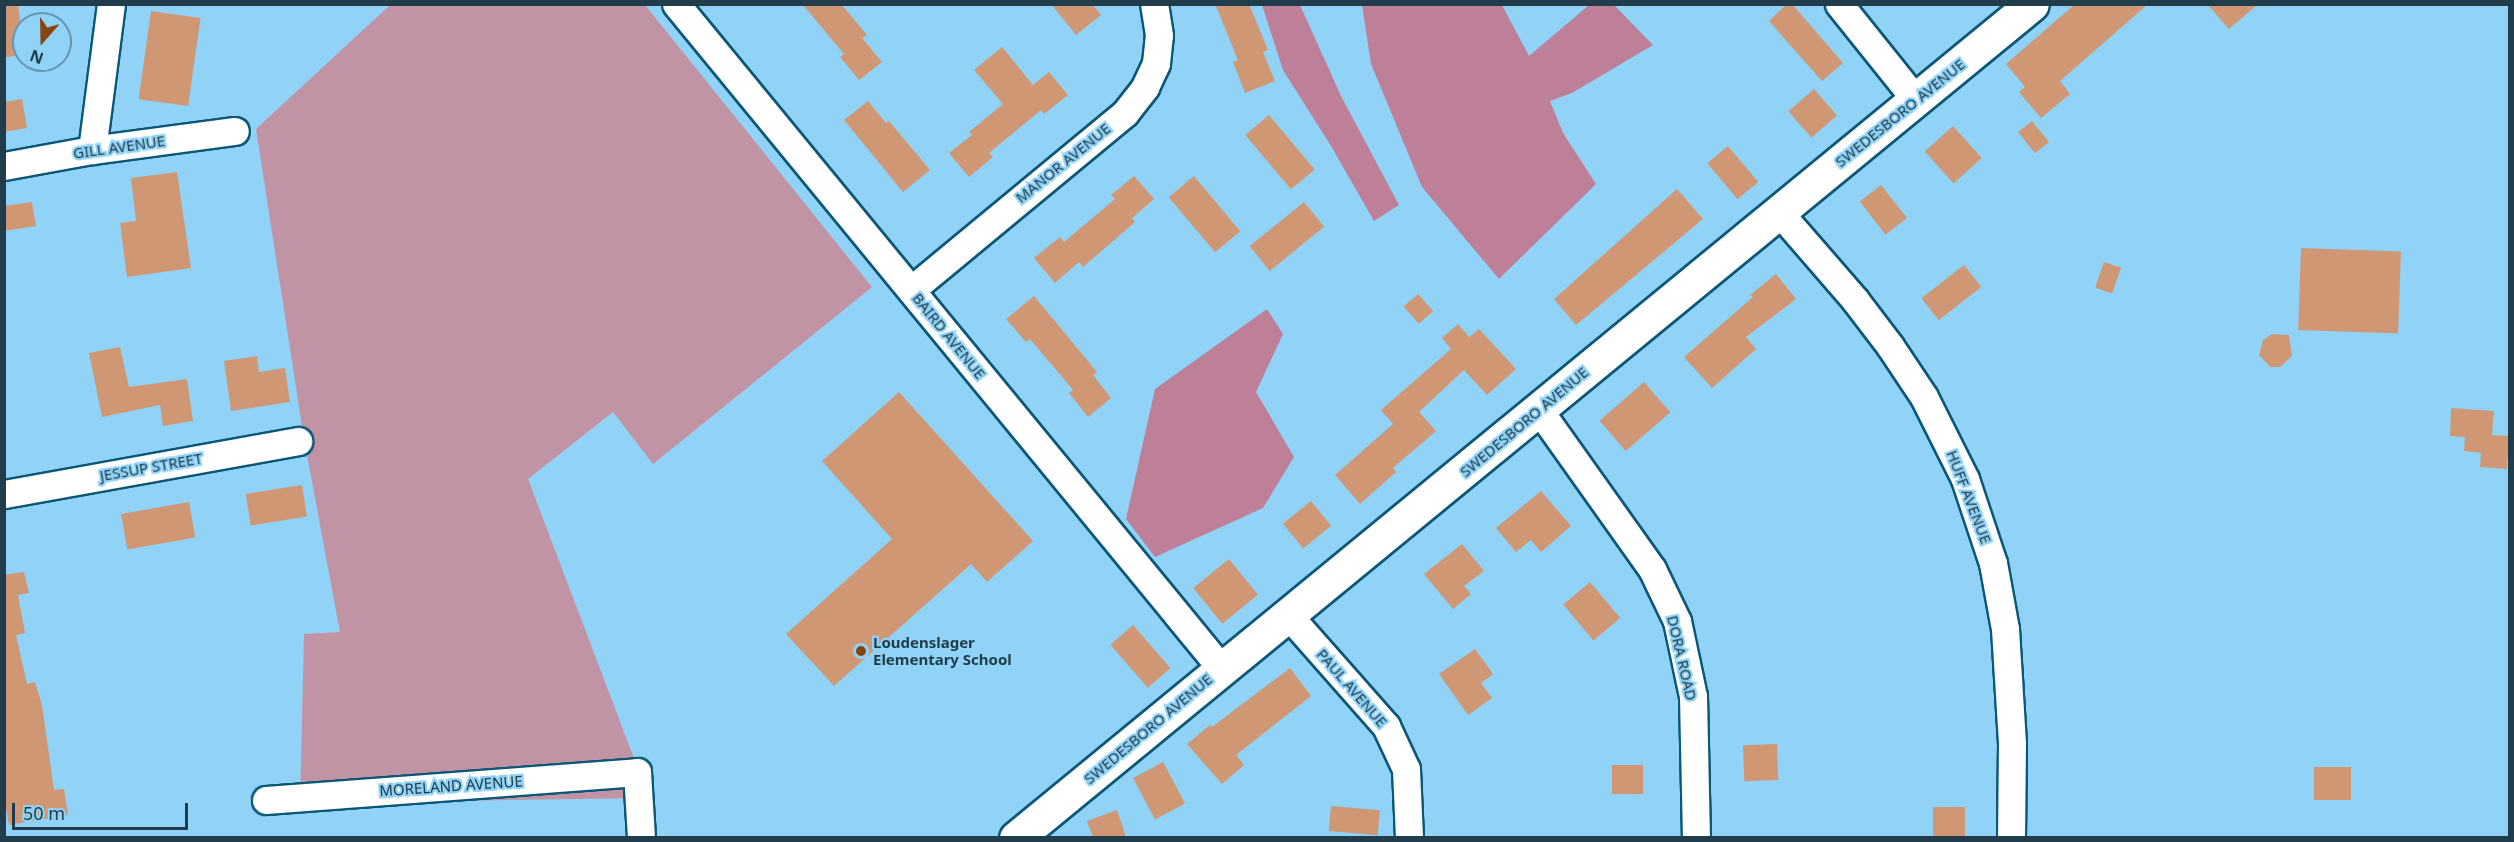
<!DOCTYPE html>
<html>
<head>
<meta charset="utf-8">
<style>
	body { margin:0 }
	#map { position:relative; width:2514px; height:842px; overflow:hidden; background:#90d3f7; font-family:"Noto Sans",sans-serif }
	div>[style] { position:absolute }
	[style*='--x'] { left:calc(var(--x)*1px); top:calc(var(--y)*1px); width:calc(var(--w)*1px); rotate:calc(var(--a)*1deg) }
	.green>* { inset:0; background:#c094a5 }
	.forest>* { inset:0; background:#be7f99 }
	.building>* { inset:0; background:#d09774; transform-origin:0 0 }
	.roads { filter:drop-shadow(2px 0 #0c5777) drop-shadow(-2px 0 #0c5777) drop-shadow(0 2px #0c5777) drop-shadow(0 -2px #0c5777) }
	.minor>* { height:27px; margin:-13.5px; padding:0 13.5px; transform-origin:13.5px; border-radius:13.5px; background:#fff }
	.tertiary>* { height:33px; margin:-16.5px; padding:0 16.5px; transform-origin:16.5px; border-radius:16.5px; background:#fff }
	.dots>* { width:16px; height:16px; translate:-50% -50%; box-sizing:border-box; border:3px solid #90d3f7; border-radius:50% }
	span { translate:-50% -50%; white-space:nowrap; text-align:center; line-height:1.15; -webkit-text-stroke:4.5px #90d3f7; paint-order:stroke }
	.street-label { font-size:15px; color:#213d4b }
	.poi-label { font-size:15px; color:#213d4b; font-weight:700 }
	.left { translate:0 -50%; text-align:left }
	.frame { position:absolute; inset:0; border:6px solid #213d4b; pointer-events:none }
	.north { position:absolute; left:12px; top:12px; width:60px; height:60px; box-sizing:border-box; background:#90d3f7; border:2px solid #6497b2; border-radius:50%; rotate:200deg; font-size:16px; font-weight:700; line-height:24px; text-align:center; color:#213d4b }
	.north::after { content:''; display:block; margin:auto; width:21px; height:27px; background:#854410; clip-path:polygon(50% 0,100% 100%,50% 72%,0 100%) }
	.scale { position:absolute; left:12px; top:803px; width:176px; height:27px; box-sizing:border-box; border:3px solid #213d4b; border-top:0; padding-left:8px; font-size:18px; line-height:21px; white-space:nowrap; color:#213d4b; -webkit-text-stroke:4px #90d3f7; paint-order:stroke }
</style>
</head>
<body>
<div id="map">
	<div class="green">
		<div style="clip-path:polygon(390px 5px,645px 5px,872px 287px,653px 464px,613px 412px,528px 479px,649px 798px,300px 803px,304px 634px,340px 632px,304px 439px,256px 129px)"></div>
	</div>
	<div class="forest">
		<div style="clip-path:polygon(1262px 5px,1300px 5px,1341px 96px,1399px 205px,1374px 221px,1331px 146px,1283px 70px)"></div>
		<div style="clip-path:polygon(1362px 5px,1502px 5px,1529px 56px,1589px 5px,1614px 5px,1653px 45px,1572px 93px,1550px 101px,1563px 133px,1596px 184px,1499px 279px,1422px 187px,1371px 64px)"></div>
		<div style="clip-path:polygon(1267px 309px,1283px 334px,1256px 392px,1294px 457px,1263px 508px,1155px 557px,1126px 519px,1155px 389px)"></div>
	</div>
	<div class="building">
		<div style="clip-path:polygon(4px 4px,18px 4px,24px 54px,4px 58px)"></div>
		<div style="clip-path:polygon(1051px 4px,1092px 4px,1101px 15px,1076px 35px)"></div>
		<div style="clip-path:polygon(1215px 4px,1249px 4px,1268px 50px,1263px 52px,1275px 81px,1245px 93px,1233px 62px,1238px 60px)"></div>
		<div style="clip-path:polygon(1787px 4px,1792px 4px,1843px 63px,1822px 81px,1769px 21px)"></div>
		<div style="clip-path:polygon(2075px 4px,2148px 4px,2060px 81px,2070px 94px,2041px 118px,2019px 92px,2025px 87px,2006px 64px)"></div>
		<div style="clip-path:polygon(2207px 4px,2258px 4px,2229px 29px)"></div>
		<div style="clip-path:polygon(803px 5px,842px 5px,867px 35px,862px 38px,882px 62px,859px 80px,840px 57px,844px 54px)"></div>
		<div style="left:151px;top:11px;width:50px;height:89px;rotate:8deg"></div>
		<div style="clip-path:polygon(1002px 47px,1033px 85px,1049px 72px,1068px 95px,1044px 114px,1041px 110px,989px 153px,993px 157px,969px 177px,949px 153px,972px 135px,969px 132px,1003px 104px,974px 70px)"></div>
		<div style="left:1814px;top:89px;width:35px;height:34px;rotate:49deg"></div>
		<div style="clip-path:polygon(22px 99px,27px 128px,4px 132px,4px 102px)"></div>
		<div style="clip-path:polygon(868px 101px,886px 123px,889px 121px,930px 170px,903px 192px,844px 120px)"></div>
		<div style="left:1269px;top:115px;width:71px;height:31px;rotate:50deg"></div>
		<div style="left:2032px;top:121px;width:27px;height:18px;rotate:51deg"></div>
		<div style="left:1953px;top:126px;width:43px;height:38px;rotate:48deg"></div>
		<div style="left:1728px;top:146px;width:47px;height:27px;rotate:50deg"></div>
		<div style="clip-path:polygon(177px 172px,191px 268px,127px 277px,120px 223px,136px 221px,131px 178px)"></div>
		<div style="clip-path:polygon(1134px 176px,1154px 199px,1132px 218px,1135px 222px,1083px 267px,1079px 262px,1055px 283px,1034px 258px,1060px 237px,1064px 242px,1115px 199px,1111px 195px)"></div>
		<div style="left:1194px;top:176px;width:72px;height:33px;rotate:50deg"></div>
		<div style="left:1881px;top:185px;width:42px;height:27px;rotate:52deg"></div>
		<div style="clip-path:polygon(1677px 189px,1703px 219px,1576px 325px,1554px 299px)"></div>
		<div style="clip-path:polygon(32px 202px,36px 226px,4px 231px,4px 206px)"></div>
		<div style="left:1304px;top:202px;width:32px;height:70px;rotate:51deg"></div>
		<div style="left:2301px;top:248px;width:100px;height:82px;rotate:2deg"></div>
		<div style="left:2104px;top:262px;width:18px;height:27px;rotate:19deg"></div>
		<div style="left:1964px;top:265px;width:28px;height:54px;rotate:52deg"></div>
		<div style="clip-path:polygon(1776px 274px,1796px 299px,1746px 337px,1756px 349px,1712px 388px,1684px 357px,1753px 297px,1750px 295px)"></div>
		<div style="left:1418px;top:294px;width:23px;height:19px;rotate:49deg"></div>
		<div style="clip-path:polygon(1034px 296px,1097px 372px,1093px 375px,1111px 398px,1088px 417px,1069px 393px,1073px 390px,1030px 339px,1026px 342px,1006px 319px)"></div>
		<div style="clip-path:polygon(1458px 324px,1469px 337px,1479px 329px,1516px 369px,1487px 395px,1464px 370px,1419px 412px,1436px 431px,1393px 468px,1396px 472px,1360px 504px,1335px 475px,1393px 424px,1381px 410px,1451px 349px,1442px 338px)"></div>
		<div style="clip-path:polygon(2272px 334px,2289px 335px,2292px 356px,2280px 367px,2270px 367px,2259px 355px,2263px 340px)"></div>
		<div style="clip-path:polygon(120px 347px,129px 387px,187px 379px,193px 421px,163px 426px,160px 405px,102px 417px,89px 353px)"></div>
		<div style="clip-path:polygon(257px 356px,259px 372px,285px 368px,290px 402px,231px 411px,224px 361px)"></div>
		<div style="left:1644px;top:382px;width:40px;height:59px;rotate:49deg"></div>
		<div style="clip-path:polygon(899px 392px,1033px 541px,987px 582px,971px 564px,834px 686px,786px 634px,892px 539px,822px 461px)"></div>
		<div style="clip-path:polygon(2451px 408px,2494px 411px,2492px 435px,2509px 436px,2507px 469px,2480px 467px,2481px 453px,2464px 451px,2465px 437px,2450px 436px)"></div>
		<div style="left:302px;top:485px;width:32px;height:57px;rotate:81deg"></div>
		<div style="clip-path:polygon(1541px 491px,1571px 526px,1541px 552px,1531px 540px,1516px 552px,1496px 528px)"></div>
		<div style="left:1311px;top:501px;width:32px;height:36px;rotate:51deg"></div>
		<div style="left:189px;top:502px;width:36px;height:69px;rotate:80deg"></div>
		<div style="clip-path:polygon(1462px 544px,1484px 571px,1464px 586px,1471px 594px,1453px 609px,1424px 574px)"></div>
		<div style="left:1229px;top:559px;width:46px;height:46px;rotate:51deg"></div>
		<div style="clip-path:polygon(24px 572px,29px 593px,18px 595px,25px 633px,16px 635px,27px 684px,35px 682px,42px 705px,54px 790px,64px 789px,68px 815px,9px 825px,4px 797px,4px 575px)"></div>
		<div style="left:1590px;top:582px;width:47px;height:35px;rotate:50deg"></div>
		<div style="left:1133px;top:625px;width:57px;height:30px;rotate:49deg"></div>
		<div style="clip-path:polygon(1475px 649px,1493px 674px,1481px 683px,1492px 698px,1468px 715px,1439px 674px)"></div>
		<div style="clip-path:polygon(1290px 668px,1311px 696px,1236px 755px,1244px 765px,1222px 784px,1187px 744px,1210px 725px,1212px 727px)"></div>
		<div style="left:1777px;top:744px;width:36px;height:34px;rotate:88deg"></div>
		<div style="left:1163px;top:762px;width:47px;height:34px;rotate:62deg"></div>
		<div style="left:1612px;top:765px;width:31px;height:29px"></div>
		<div style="left:2314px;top:767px;width:37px;height:33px"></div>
		<div style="left:1331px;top:806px;width:49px;height:25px;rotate:5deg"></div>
		<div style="left:1933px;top:807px;width:32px;height:30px"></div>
		<div style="clip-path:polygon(1117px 810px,1126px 837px,1093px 837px,1087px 821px)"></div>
	</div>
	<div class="roads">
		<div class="minor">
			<div style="--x:676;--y:4;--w:859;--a:50.62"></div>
			<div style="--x:1839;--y:4;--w:123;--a:51.3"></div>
			<div style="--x:92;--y:150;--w:147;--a:-82.6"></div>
			<div style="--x:4;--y:166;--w:89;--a:-10.3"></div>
			<div style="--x:92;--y:150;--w:144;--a:-7.6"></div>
			<div style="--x:1778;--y:211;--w:118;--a:49.1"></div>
			<div style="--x:1855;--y:300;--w:58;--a:52.7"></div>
			<div style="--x:1890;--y:346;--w:61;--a:56.3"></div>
			<div style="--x:1924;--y:397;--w:92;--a:63.4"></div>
			<div style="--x:1965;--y:479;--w:89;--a:71.6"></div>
			<div style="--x:1993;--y:563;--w:67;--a:79.7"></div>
			<div style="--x:2005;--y:629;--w:114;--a:86.5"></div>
			<div style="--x:2012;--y:743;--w:95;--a:90.6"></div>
			<div style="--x:911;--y:290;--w:278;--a:-39.6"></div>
			<div style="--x:1125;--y:113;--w:33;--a:-52"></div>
			<div style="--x:1145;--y:87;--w:26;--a:-65"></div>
			<div style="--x:1156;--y:63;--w:28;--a:-84"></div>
			<div style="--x:1159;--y:35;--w:31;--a:-99"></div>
			<div style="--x:1539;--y:410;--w:195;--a:54.6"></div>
			<div style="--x:1652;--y:569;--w:58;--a:64.3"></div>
			<div style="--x:1677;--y:621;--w:77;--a:78"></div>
			<div style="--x:1693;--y:696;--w:142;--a:88.8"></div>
			<div style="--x:4;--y:494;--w:299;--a:-10.2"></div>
			<div style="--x:1289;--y:616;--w:147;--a:48.6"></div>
			<div style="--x:1386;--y:726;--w:47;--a:65.1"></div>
			<div style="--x:1406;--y:769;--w:69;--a:87.5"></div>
			<div style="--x:266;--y:800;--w:372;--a:-4.3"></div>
			<div style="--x:637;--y:772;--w:66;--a:86.5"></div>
		</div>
		<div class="tertiary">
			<div style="--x:1016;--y:838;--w:1314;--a:-39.38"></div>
		</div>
	</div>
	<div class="dots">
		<div style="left:861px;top:651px;background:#854410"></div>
	</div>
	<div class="street-label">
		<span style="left:1900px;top:113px;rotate:-39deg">SWEDESBORO AVENUE</span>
		<span style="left:119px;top:147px;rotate:-8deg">GILL AVENUE</span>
		<span style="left:1063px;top:163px;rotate:-39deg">MANOR AVENUE</span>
		<span style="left:949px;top:336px;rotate:51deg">BAIRD AVENUE</span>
		<span style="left:1524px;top:422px;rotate:-40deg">SWEDESBORO AVENUE</span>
		<span style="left:151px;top:467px;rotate:-10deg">JESSUP STREET</span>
		<span style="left:1969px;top:497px;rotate:69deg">HUFF AVENUE</span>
		<span style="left:1682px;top:658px;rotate:77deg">DORA ROAD</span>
		<span style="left:1352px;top:688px;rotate:49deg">PAUL AVENUE</span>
		<span style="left:1148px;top:729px;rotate:-40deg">SWEDESBORO AVENUE</span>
		<span style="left:451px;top:786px;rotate:-4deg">MORELAND AVENUE</span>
	</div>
	<div class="poi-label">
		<span class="left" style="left:873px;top:651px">Loudenslager<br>Elementary School</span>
	</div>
	<div class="frame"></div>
	<div class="north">N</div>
	<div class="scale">50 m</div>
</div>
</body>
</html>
